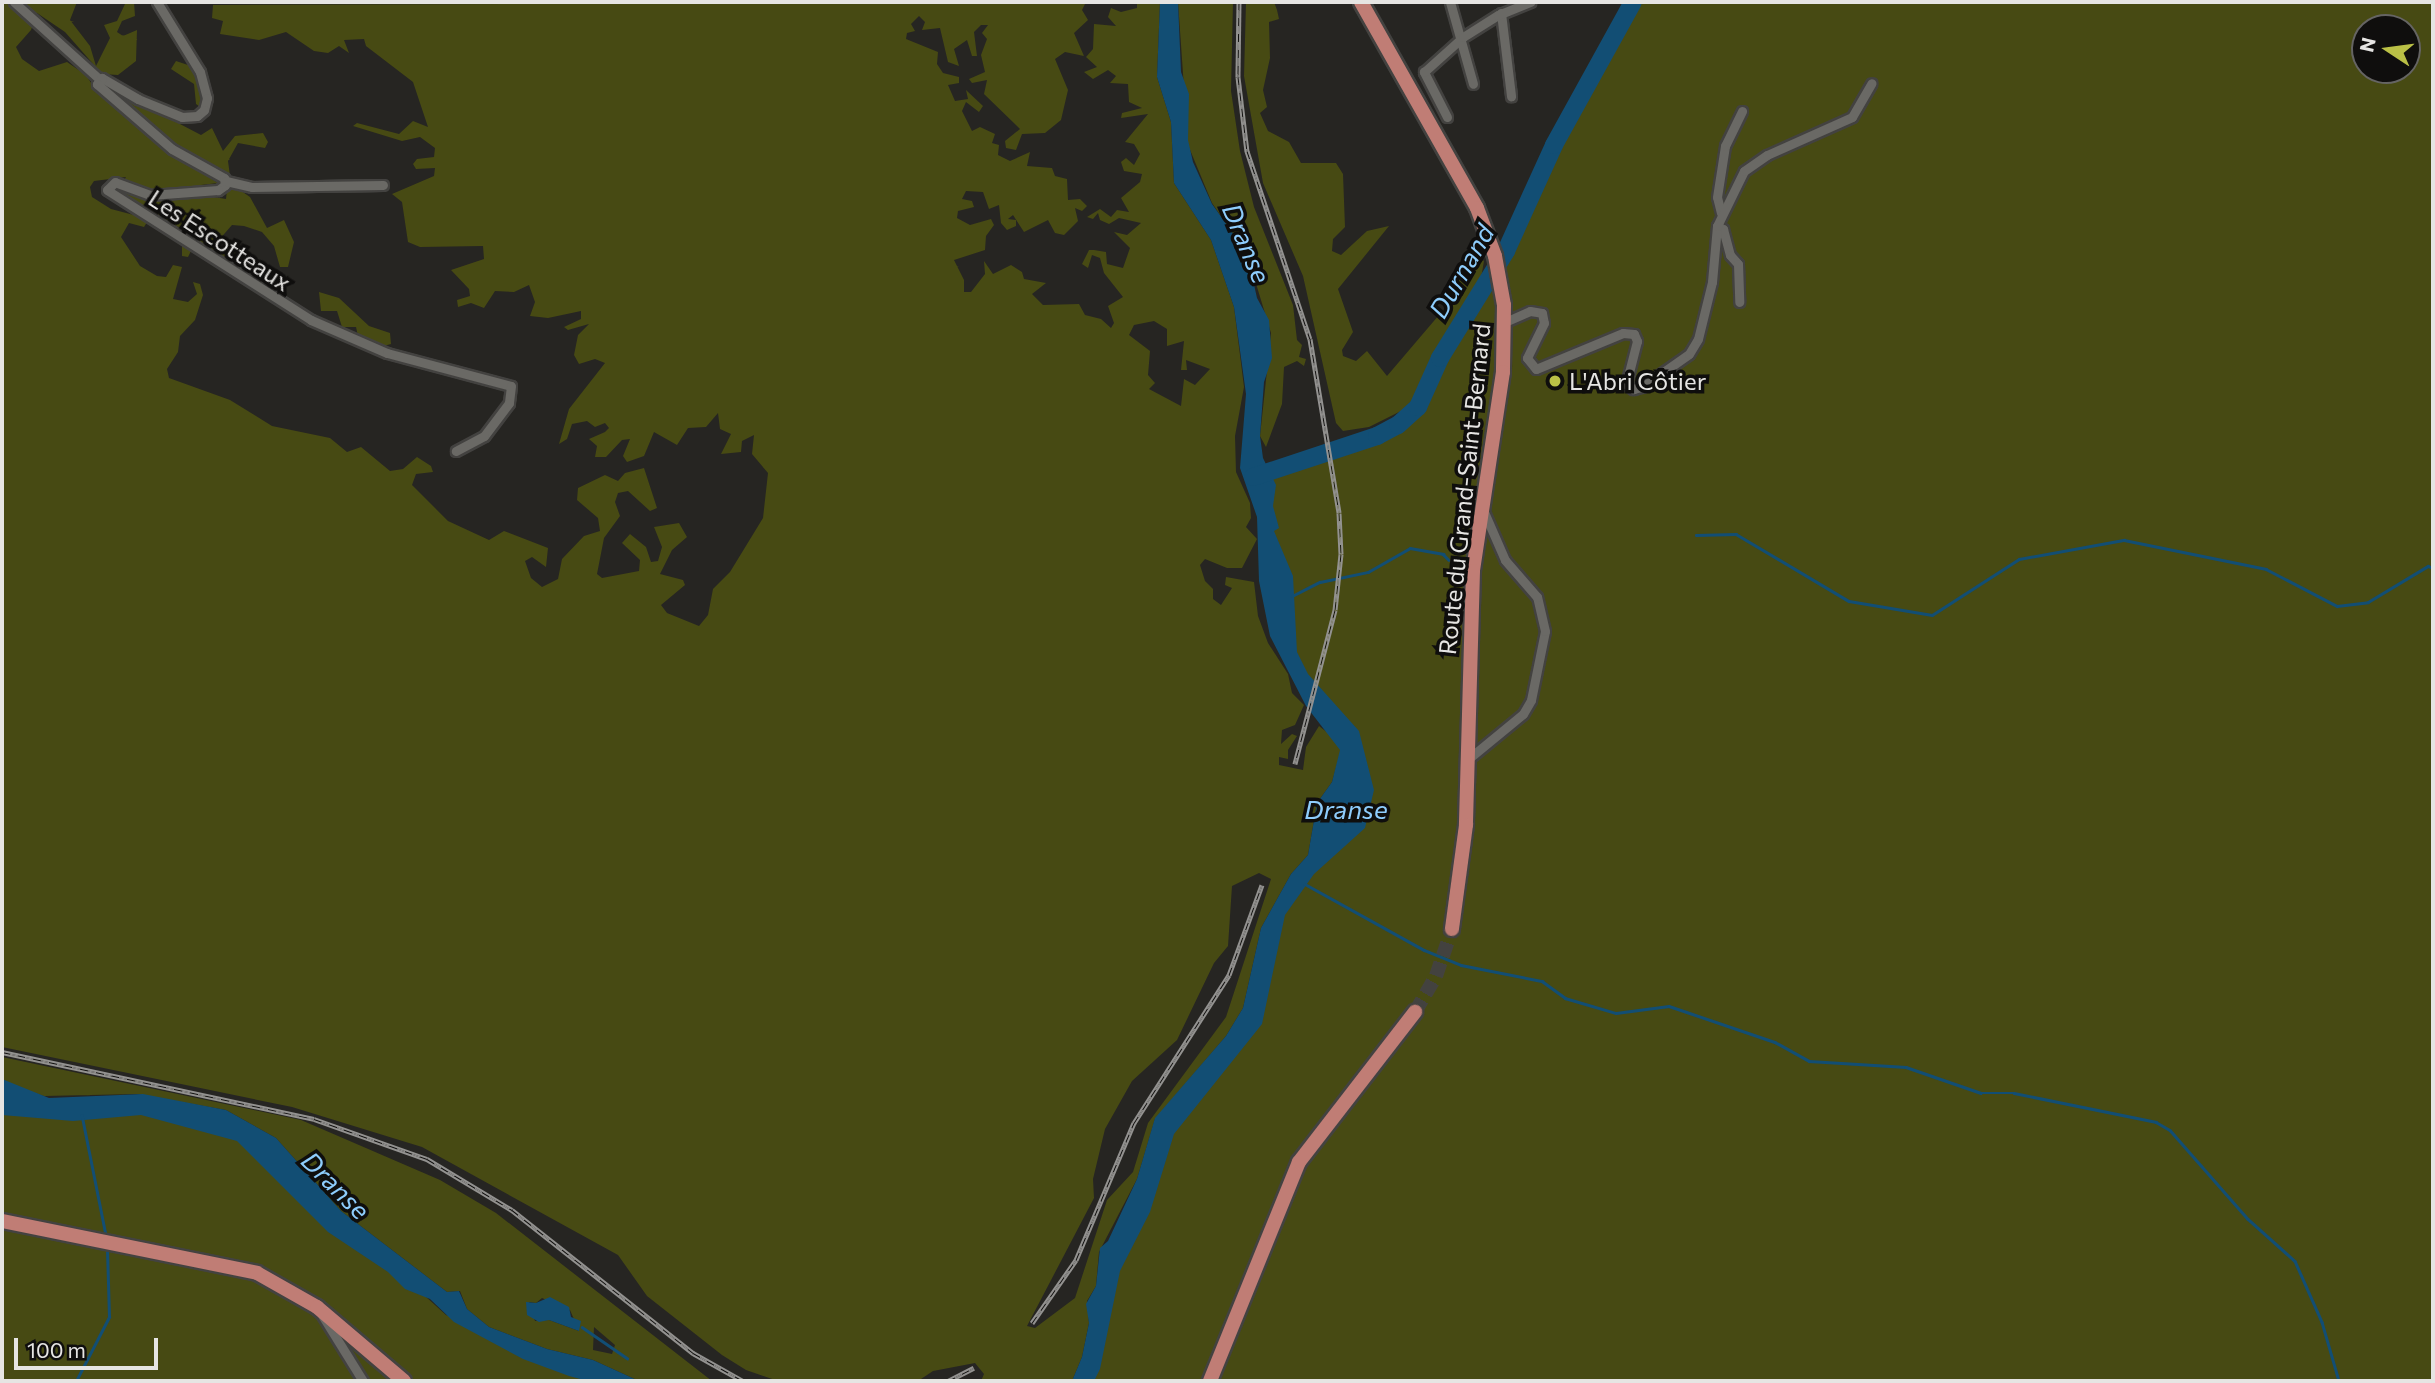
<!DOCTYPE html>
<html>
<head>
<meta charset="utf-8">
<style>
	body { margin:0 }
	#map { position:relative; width:2435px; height:1383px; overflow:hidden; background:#262522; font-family:Commissioner,sans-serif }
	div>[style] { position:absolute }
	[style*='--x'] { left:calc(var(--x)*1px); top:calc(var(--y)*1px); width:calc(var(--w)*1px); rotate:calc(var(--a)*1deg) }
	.green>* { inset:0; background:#474a13 }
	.water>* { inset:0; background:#124e74 }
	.stream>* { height:2.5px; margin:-1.25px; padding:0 1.25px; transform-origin:1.25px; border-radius:1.25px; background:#124e74 }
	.river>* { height:18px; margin:-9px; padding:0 9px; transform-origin:9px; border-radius:9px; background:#124e74 }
	.primary-tunnel>* { height:14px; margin-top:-7px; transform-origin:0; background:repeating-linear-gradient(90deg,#43423f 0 14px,transparent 0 21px) }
	.roads { filter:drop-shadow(2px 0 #434240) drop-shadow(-2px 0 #434240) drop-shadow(0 2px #434240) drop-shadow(0 -2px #434240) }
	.minor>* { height:9px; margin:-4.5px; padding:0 4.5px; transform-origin:4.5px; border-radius:4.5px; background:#6a6965 }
	.primary>* { height:14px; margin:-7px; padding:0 7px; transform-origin:7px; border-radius:7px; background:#c07d75 }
	.rail>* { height:5px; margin-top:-2.5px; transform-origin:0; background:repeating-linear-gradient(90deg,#0f0e0d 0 8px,#939290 0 16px); box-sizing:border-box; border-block:2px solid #939290 }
	.dots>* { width:19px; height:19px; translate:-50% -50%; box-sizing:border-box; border:4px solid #0f0e0d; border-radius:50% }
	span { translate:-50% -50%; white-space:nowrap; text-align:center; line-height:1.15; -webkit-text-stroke:7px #0f0e0d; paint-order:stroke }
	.street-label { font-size:24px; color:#e6e5e3 }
	.poi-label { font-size:24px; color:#e6e5e3 }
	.left { translate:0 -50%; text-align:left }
	.water-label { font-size:26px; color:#8ecdfd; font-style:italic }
	.frame { position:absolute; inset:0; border:4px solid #e6e5e3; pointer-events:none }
	.north { position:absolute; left:2351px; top:14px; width:70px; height:70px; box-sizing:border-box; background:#0f0e0d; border:2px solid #656463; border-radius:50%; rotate:283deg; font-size:19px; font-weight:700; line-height:28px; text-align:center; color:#e6e5e3 }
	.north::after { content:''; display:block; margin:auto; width:24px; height:32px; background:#bac046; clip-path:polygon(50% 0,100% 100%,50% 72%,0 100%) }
	.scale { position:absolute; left:14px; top:1338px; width:144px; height:32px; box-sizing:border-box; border:4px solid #e6e5e3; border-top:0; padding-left:9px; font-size:21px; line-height:24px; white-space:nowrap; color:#e6e5e3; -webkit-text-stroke:5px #0f0e0d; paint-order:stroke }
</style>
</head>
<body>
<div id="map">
	<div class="green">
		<div style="clip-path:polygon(evenodd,2px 2px,77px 2px,70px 20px,90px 46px,96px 66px,110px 38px,104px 25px,117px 21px,125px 4px,134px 2px,135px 16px,122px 21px,117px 32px,123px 36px,137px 30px,136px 61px,118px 75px,102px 74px,65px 32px,37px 13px,31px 30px,16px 47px,22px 59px,39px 71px,67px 62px,86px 75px,97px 92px,115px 90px,201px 135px,212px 128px,223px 151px,235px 136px,263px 133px,268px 142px,265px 148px,238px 143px,228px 161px,230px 176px,210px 169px,207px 176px,218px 183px,201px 185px,201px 195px,226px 199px,227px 189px,237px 188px,250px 197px,267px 228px,284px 220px,294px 242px,288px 267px,280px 267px,274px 246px,262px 232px,244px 226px,232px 225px,218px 241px,220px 249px,238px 249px,237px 258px,219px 256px,196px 241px,188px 257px,182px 256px,182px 229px,117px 192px,126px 177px,94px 181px,90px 187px,92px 197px,111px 209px,149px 219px,144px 227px,129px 223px,121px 237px,140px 266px,157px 276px,166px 277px,173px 265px,182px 267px,173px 299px,188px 302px,197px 294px,193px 282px,200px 284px,203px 295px,195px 320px,180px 336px,178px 352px,167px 369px,169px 378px,230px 400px,272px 426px,330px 438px,347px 452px,361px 447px,390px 471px,403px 469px,417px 457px,431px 466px,433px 472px,416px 474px,412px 485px,448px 521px,489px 540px,504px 531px,548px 548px,546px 567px,532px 557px,525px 561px,531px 578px,542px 587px,558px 579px,562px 559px,584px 536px,600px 531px,598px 518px,577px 500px,578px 488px,605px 475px,618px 481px,625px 473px,644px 468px,657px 508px,650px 511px,628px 491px,618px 493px,615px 502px,620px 516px,604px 538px,597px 574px,602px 578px,639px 571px,640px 560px,622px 543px,630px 534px,646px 547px,651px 562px,658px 561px,662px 547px,654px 527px,679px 523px,687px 537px,672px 550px,660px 574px,683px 580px,685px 585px,661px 605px,667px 613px,699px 626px,708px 615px,713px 589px,730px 572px,763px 518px,768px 473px,752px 454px,754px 435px,742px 441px,741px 452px,721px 454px,731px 434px,720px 429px,718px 413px,706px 427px,688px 428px,677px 445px,654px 432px,644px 456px,627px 462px,623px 456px,630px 439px,622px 440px,606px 457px,595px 457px,597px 446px,589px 439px,605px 432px,609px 428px,605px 423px,595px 427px,587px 421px,572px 424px,567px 439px,559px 444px,569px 409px,605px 363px,595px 359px,579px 364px,574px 355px,578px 335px,589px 324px,568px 330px,564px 327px,581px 319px,581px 311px,548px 318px,530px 316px,535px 302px,529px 285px,514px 292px,495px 291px,484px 308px,471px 303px,458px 307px,457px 300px,470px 296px,469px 289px,451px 270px,484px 259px,483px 246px,420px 247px,408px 242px,402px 202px,392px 194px,434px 176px,435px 168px,416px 169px,413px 164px,417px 159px,434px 157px,435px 148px,420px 137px,402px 141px,353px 126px,357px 123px,399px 134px,413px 121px,428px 127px,413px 82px,366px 46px,364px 39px,344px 40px,349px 53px,339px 46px,328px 53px,314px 51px,286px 32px,259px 40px,220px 34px,223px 21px,212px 18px,213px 5px,1086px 2px,1082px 10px,1088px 20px,1074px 33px,1084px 56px,1065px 52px,1055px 59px,1068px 90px,1061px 120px,1045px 133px,1022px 134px,1016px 150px,1006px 148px,1005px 141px,1020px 129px,984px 94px,987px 80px,972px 83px,969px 79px,985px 72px,981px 55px,987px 39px,982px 33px,988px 25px,981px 25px,974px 32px,977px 56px,972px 56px,967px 40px,954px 49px,959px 66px,948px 62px,940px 28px,922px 30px,925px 22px,919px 16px,911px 24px,915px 31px,907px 33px,906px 39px,938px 52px,937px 64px,943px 73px,959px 77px,959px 83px,948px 85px,955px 101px,968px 99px,966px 90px,983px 106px,979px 112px,966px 102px,962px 111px,972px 131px,980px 127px,995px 134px,992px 143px,999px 145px,998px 155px,1010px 161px,1030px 152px,1027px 166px,1052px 168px,1055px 176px,1067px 179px,1068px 200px,1080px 199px,1087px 206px,1082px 211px,1075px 208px,1078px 221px,1064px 235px,1055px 233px,1048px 220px,1024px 232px,1013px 215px,1008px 219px,1016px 220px,1016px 226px,1007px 230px,1001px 223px,999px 205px,989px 209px,983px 192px,966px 191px,962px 199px,972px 201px,974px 207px,958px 211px,957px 218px,970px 225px,991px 219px,994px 225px,986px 236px,985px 250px,954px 260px,964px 280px,964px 292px,971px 292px,985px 274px,984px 261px,993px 274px,1011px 265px,1022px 272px,1024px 279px,1046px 283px,1032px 294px,1043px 305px,1079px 304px,1085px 315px,1101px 319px,1111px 328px,1114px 323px,1108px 306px,1123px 297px,1104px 273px,1100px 258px,1092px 255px,1088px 268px,1082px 264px,1089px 250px,1094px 250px,1106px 252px,1107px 264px,1123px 268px,1130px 248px,1114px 232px,1127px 235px,1141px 223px,1119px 218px,1109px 224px,1100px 220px,1098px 213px,1093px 219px,1087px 217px,1100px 209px,1111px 217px,1117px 210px,1129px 212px,1121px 198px,1140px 182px,1142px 174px,1124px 171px,1121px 162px,1126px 158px,1134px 165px,1140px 154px,1134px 144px,1125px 142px,1148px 114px,1121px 118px,1122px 113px,1142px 108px,1129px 102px,1128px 84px,1110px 83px,1116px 76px,1108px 70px,1093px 79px,1084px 72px,1097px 67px,1086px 57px,1093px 49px,1094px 24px,1116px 26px,1108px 17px,1111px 8px,1121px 12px,1137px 8px,1137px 2px,1160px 2px,1157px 77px,1171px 122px,1174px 183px,1211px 240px,1234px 307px,1244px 387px,1235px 436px,1236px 472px,1250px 503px,1251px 518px,1246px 527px,1257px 539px,1242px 568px,1227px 568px,1205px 559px,1200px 565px,1205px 581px,1213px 589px,1213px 599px,1221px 605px,1232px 588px,1225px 585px,1226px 577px,1254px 582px,1258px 616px,1268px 643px,1288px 674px,1292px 693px,1304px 705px,1295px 725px,1282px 730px,1281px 744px,1292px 734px,1297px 736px,1288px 750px,1288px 759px,1279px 757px,1279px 765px,1303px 770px,1306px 747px,1319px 726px,1337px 740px,1341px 750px,1332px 782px,1317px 803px,1308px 855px,1291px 874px,1261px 928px,1243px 1008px,1226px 1036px,1155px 1119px,1137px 1179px,1099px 1252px,1096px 1286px,1087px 1301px,1089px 1323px,1082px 1357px,1072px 1381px,981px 1381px,984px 1374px,975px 1363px,933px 1371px,918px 1381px,778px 1381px,746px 1370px,722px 1355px,647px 1296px,618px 1255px,422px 1147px,292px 1107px,2px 1047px,2px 2px,1154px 321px,1167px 329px,1167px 346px,1184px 341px,1181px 370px,1187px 370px,1186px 360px,1210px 369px,1195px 385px,1184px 379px,1181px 406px,1149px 389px,1155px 383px,1148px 375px,1150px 351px,1129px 335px,1134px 325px,1154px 321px,2px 2px,1259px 873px,1271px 879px,1226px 1017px,1148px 1123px,1133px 1172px,1107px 1200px,1075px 1298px,1035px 1328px,1027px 1326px,1094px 1198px,1093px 1179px,1105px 1129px,1132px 1081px,1177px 1040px,1214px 963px,1228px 946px,1232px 886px,1259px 873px)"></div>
		<div style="clip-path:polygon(1178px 2px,1233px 2px,1231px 91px,1240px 151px,1254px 207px,1293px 305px,1297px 340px,1302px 345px,1299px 357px,1306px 359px,1304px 366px,1297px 361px,1284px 367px,1282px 404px,1266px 447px,1260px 436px,1271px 333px,1247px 254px,1212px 203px,1188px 145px)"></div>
		<div style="clip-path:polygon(1246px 2px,1274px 2px,1277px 10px,1279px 19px,1269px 22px,1270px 58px,1263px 90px,1267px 107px,1260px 113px,1268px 131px,1289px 142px,1301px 163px,1336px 163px,1343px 174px,1345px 227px,1333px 239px,1332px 251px,1341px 255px,1367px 231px,1389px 226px,1338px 289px,1353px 332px,1342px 350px,1343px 356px,1356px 361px,1367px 351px,1387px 376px,1439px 315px,1456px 303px,1450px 282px,1462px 277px,1469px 259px,1478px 256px,1484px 261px,1479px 290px,1448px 330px,1415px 398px,1401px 411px,1369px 427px,1343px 431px,1336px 423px,1303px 276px,1263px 183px,1244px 76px)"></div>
		<div style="clip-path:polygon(evenodd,1631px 2px,2433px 2px,2433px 1381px,1073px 1381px,1097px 1347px,1105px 1260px,1170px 1128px,1255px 1027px,1278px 922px,1358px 782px,1288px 648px,1258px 483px,1277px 461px,1381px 436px,1421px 405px,1459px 319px,1491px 283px,1534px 200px,1544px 165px,1581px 88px,1601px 69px,1631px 2px,2365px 28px,2407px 28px,2407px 70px,2365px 70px,2365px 28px)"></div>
		<div style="clip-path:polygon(176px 61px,194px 67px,204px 88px,203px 109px,196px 104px,194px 84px,171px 69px)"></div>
		<div style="clip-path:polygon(319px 292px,339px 298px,369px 326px,390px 333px,391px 344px,380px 347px,358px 336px,356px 327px,342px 327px,337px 311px,321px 311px)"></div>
		<div style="clip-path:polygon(evenodd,2px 1057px,301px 1120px,440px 1180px,496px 1213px,712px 1381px,639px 1381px,593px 1360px,547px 1349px,489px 1327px,467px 1309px,460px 1291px,447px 1292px,341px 1211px,276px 1138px,226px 1110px,137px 1094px,44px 1096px,2px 1083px,2px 1057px,542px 1298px,570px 1310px,579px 1331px,549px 1320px,535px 1321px,529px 1302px,536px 1303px,542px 1298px,2px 1057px,594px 1327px,615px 1345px,612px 1354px,593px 1350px,594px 1327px)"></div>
		<div style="clip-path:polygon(2px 1096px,213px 1119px,287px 1171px,446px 1315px,619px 1381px,2px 1381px)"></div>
	</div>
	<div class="water">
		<div style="clip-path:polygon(1160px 2px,1178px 2px,1181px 72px,1189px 94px,1188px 140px,1193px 162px,1212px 204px,1247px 253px,1257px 298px,1269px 320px,1272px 358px,1264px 382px,1260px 436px,1263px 458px,1276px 485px,1273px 506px,1279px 528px,1274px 531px,1293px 576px,1297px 652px,1308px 674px,1359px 731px,1374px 790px,1365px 828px,1314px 874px,1285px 915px,1262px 1024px,1174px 1134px,1150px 1212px,1120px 1271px,1100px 1369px,1094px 1381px,1072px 1381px,1082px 1357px,1089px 1323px,1086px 1304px,1096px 1286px,1100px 1248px,1108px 1241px,1137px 1179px,1155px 1118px,1226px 1036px,1243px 1008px,1261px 928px,1291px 874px,1308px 855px,1317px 803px,1332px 782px,1340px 750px,1306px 706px,1270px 636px,1259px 581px,1257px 517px,1240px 468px,1246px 394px,1234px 307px,1211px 240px,1174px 183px,1171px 122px,1157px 77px)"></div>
		<div style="clip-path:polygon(2px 1079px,49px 1098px,143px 1094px,226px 1110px,276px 1138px,341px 1211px,447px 1292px,459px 1291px,467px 1309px,489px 1327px,547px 1349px,593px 1360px,639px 1381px,588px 1381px,569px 1376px,523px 1359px,454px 1322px,430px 1299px,405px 1289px,388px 1272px,328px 1232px,237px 1141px,141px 1115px,73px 1121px,2px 1115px)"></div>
		<div style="clip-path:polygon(550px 1297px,569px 1307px,571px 1317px,581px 1321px,579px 1331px,549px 1320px,539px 1322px,527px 1315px,526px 1302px,536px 1303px)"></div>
	</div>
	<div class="stream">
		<div style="--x:1696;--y:535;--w:40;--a:-1.4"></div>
		<div style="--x:1736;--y:534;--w:131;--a:30.7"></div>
		<div style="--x:1849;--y:601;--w:84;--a:9.6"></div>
		<div style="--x:1932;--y:615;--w:103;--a:-32.8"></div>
		<div style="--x:2019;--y:559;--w:107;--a:-10.3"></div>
		<div style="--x:2124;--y:540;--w:145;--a:11.5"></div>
		<div style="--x:2266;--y:569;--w:80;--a:27.5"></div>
		<div style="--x:2337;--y:606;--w:31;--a:-7"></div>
		<div style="--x:2368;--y:602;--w:70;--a:-31"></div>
		<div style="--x:2428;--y:566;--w:5;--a:22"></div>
		<div style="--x:1292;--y:596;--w:31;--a:-27"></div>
		<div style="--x:1320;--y:582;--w:49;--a:-11.8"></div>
		<div style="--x:1368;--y:572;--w:48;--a:-29.7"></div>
		<div style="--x:1410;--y:548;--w:34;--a:10"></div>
		<div style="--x:1443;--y:554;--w:8;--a:45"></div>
		<div style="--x:1305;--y:884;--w:136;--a:29"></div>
		<div style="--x:1424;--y:950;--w:40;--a:22"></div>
		<div style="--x:1461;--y:965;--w:83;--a:11.2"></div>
		<div style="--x:1542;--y:981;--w:29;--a:36"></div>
		<div style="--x:1565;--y:998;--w:53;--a:16.4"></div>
		<div style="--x:1616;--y:1013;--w:53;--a:-7.5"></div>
		<div style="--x:1669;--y:1006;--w:112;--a:18.8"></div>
		<div style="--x:1775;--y:1042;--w:39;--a:29"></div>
		<div style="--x:1809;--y:1061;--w:97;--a:3.5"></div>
		<div style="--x:1906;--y:1067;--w:79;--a:19.1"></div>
		<div style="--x:1981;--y:1093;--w:33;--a:0"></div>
		<div style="--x:2014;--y:1093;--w:145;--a:11.5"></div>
		<div style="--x:2156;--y:1122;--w:16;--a:30"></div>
		<div style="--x:2170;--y:1130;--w:118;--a:48.8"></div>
		<div style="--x:2248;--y:1219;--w:63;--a:41.8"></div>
		<div style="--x:2295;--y:1261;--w:67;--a:66.1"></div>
		<div style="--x:2322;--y:1322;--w:61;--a:73.9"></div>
		<div style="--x:82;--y:1115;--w:122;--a:78.7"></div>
		<div style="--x:582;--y:1327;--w:55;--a:34.6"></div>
		<div style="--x:76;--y:1381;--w:72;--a:-62.7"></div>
		<div style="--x:109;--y:1317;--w:68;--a:-91.7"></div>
	</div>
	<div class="river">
		<div style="--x:1253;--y:477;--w:131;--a:-18.3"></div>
		<div style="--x:1377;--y:436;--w:24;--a:-28"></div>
		<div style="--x:1398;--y:425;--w:27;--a:-42"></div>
		<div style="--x:1418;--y:407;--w:54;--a:-65.8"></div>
		<div style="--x:1440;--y:358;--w:126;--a:-58.3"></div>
		<div style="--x:1506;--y:251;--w:116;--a:-65.6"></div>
		<div style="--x:1554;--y:145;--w:163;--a:-61.1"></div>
	</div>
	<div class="primary-tunnel">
		<div style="--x:1415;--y:1012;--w:42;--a:-59.7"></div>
		<div style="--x:1436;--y:976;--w:50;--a:-71.2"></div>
	</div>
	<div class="roads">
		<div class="minor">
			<div style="--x:14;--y:2;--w:113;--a:42.1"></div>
			<div style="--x:157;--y:2;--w:82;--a:58.4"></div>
			<div style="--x:200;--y:72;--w:27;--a:75"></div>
			<div style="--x:207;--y:98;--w:12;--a:104"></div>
			<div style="--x:204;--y:110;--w:9;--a:139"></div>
			<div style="--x:197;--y:116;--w:15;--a:176"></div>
			<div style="--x:182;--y:117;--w:48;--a:-157.8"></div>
			<div style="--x:138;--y:99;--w:42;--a:-149.7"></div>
			<div style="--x:102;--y:78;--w:8;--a:130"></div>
			<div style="--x:97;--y:84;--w:99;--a:40.9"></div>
			<div style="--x:172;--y:149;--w:60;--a:29.1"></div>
			<div style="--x:224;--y:178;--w:7;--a:82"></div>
			<div style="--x:225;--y:185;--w:9;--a:144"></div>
			<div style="--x:218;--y:190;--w:68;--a:175.8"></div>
			<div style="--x:150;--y:195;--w:37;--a:-160"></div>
			<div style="--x:115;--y:182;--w:11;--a:135"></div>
			<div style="--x:107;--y:190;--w:242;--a:32.5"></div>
			<div style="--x:311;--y:320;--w:83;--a:23.5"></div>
			<div style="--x:387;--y:353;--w:128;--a:14.9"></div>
			<div style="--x:511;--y:386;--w:17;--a:97"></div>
			<div style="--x:509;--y:403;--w:41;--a:127.1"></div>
			<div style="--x:484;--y:436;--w:32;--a:152"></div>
			<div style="--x:1450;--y:2;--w:85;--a:74.3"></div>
			<div style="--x:1501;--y:13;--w:84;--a:83.1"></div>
			<div style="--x:1447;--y:117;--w:51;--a:-117.1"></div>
			<div style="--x:1424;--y:72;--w:52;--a:-41.9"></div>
			<div style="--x:1463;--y:37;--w:41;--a:-32.2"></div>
			<div style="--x:1498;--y:15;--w:35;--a:-22"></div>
			<div style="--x:226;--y:181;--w:27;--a:13"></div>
			<div style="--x:252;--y:187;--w:131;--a:-0.9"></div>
			<div style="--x:1721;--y:213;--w:16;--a:-104"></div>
			<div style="--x:1717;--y:197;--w:52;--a:-81.1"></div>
			<div style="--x:1725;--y:146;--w:39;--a:-64"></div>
			<div style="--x:1717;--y:226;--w:7;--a:27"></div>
			<div style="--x:1723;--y:229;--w:27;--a:75"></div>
			<div style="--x:1730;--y:255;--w:12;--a:48"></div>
			<div style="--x:1738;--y:264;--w:38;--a:88"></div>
			<div style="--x:1505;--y:322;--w:27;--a:-24"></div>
			<div style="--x:1530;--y:311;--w:12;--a:9"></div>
			<div style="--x:1542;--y:313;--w:10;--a:79"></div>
			<div style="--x:1544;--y:323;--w:39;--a:116"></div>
			<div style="--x:1527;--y:358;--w:14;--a:51"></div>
			<div style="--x:1536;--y:369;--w:94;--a:-22.5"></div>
			<div style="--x:1623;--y:333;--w:11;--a:5"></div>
			<div style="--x:1634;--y:334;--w:8;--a:67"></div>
			<div style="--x:1637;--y:341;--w:44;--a:104.3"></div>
			<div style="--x:1626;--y:384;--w:9;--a:36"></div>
			<div style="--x:1633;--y:389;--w:9;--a:-13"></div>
			<div style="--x:1642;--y:387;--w:57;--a:-35.1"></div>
			<div style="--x:1689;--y:354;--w:17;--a:-59"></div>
			<div style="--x:1698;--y:339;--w:59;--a:-76.2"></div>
			<div style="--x:1712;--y:282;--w:56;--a:-84.9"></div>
			<div style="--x:1717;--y:226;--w:61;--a:-63.9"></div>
			<div style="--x:1744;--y:171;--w:28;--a:-35"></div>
			<div style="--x:1767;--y:155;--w:93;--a:-24.1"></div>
			<div style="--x:1852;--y:117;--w:39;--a:-60"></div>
			<div style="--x:1467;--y:760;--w:72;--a:-39.4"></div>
			<div style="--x:1523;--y:714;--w:16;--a:-60"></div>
			<div style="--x:1531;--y:700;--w:70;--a:-78.5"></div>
			<div style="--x:1545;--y:631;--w:35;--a:-103"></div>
			<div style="--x:1537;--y:597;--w:49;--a:-130.9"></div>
			<div style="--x:1505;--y:560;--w:52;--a:-113.6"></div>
			<div style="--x:322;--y:1315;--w:78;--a:58.2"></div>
		</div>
		<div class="primary">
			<div style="--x:1361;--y:2;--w:236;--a:60.6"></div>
			<div style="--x:1477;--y:208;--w:51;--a:69.4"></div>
			<div style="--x:1495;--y:256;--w:50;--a:79.6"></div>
			<div style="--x:1504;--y:305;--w:67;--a:90.9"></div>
			<div style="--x:1503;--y:372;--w:201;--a:98.6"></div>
			<div style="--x:1473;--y:571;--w:254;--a:91.6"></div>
			<div style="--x:1466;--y:825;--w:105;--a:97.7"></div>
			<div style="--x:2;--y:1221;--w:260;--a:11.5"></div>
			<div style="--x:257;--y:1273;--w:69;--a:29.5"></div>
			<div style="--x:317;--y:1307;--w:114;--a:40.4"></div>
			<div style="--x:1210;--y:1381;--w:236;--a:-67.9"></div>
			<div style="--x:1299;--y:1162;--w:190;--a:-52.3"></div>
		</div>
	</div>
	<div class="rail">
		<div style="--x:1239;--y:2;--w:75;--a:90.8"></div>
		<div style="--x:1238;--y:77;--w:75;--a:83.1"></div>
		<div style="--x:1247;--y:151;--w:198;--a:71.5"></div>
		<div style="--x:1310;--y:339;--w:176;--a:80.5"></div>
		<div style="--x:1339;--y:513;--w:41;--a:87.2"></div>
		<div style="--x:1341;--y:554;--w:56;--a:96.1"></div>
		<div style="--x:1335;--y:610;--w:159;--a:104.6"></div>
		<div style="--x:2;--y:1052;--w:319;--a:12.1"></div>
		<div style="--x:314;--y:1119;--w:120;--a:19.5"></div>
		<div style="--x:427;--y:1159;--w:99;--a:31"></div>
		<div style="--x:512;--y:1210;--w:231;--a:38.3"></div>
		<div style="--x:693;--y:1353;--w:57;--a:29.2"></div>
		<div style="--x:1032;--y:1323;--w:77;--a:-55.1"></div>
		<div style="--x:1076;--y:1260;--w:149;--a:-67.1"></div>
		<div style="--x:1134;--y:1123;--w:176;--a:-57.3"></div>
		<div style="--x:1229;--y:975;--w:96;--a:-69.9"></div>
		<div style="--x:948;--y:1381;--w:29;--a:-27"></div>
	</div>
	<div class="dots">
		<div style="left:1555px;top:381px;background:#bac046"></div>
	</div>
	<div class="street-label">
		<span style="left:220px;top:240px;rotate:33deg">Les Escotteaux</span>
		<span style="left:1464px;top:489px;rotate:-84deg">Route du Grand-Saint-Bernard</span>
	</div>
	<div class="poi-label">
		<span class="left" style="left:1569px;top:381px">L'Abri Côtier</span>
	</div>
	<div class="water-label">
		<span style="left:1247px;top:243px;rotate:67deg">Dranse</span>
		<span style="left:1461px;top:271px;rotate:-60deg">Durnand</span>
		<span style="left:1346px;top:809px">Dranse</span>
		<span style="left:336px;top:1185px;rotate:45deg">Dranse</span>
	</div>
	<div class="frame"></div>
	<div class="north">N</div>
	<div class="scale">100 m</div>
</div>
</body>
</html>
